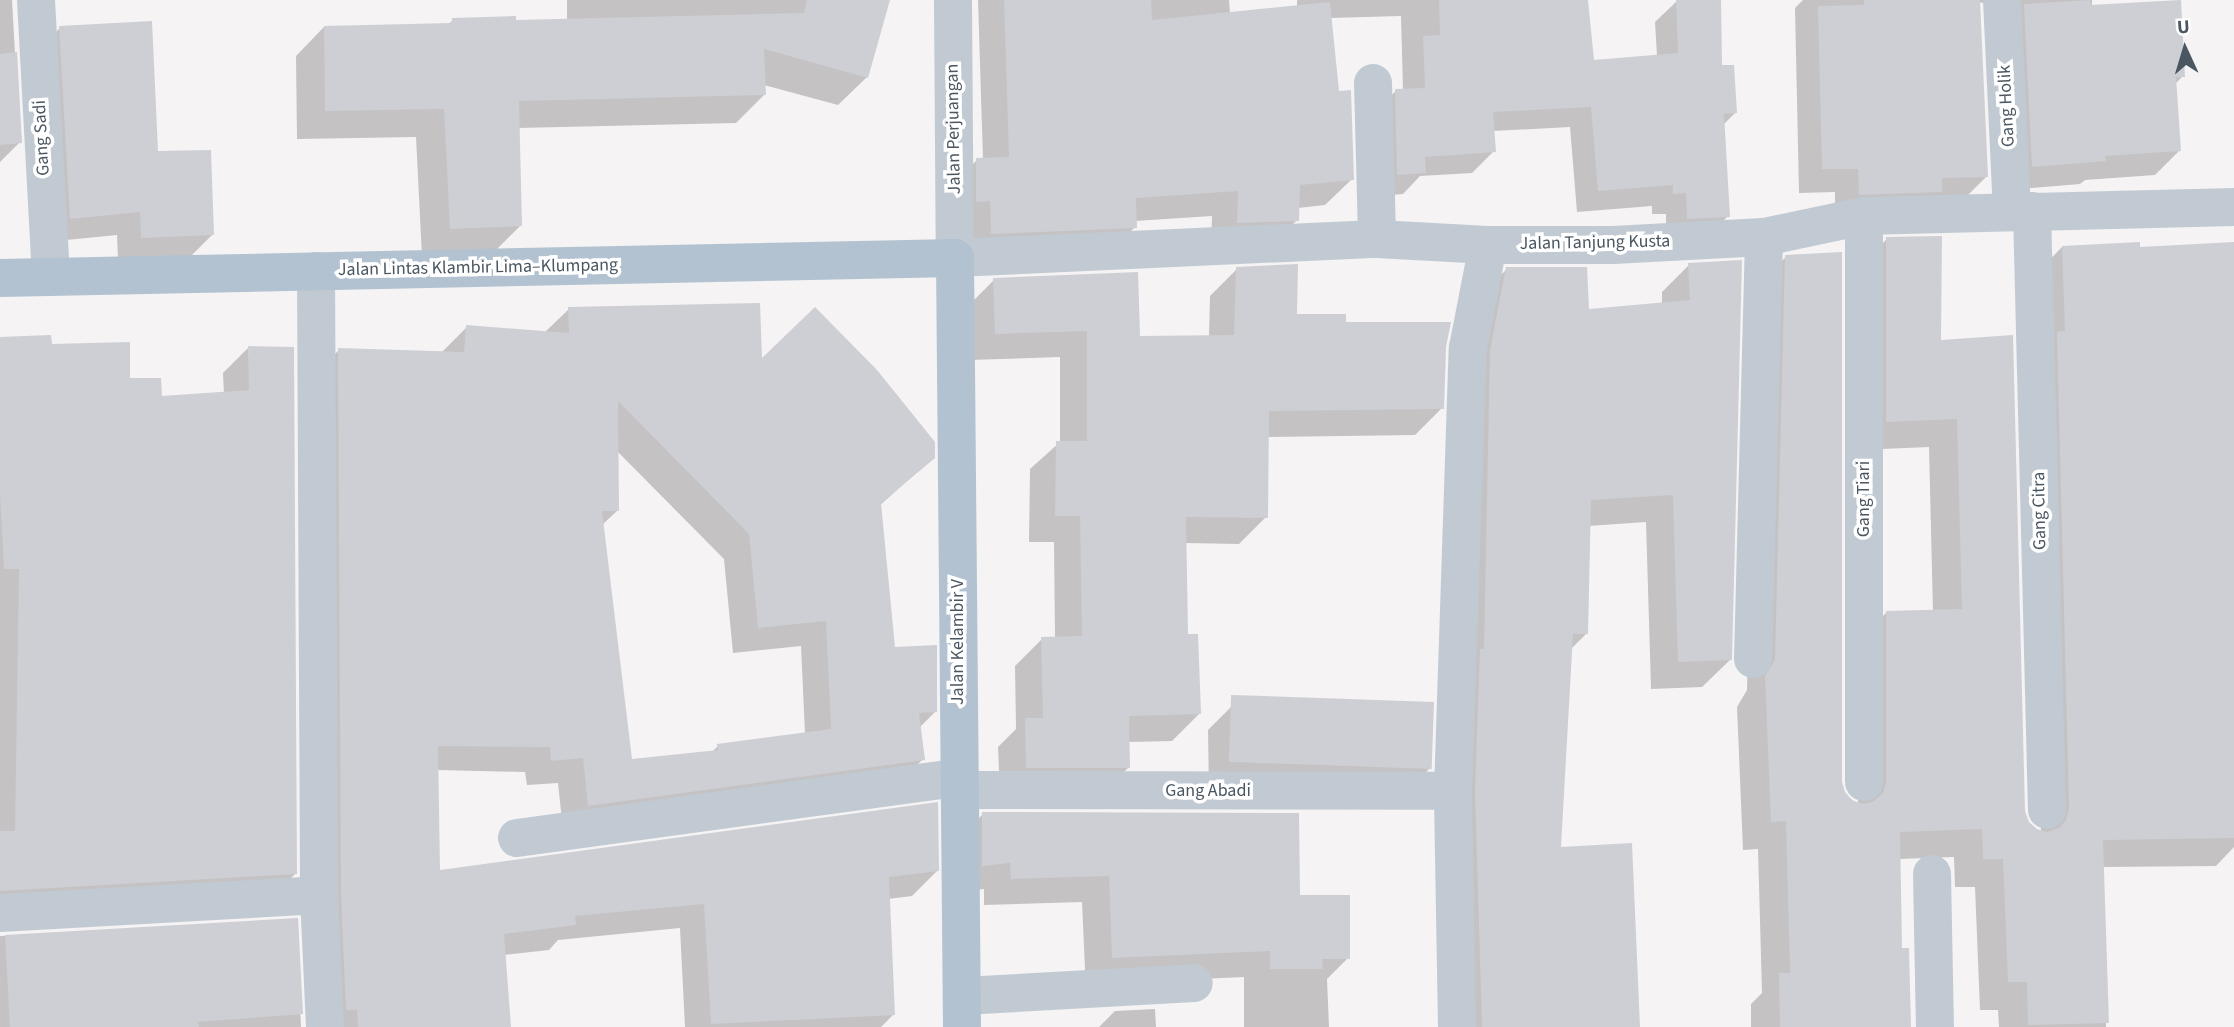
<!DOCTYPE html>
<html>
<head>
<meta charset="utf-8">
<style>
	body { margin:0 }
	#map { position:relative; width:2234px; height:1027px; overflow:hidden; background:#f5f3f3; font-family:"Source Sans 3",sans-serif }
	div>[style] { position:absolute }
	[style*='--x'] { left:calc(var(--x)*1px); top:calc(var(--y)*1px); width:calc(var(--w)*1px); rotate:calc(var(--a)*1deg) }
	.shadow>* { inset:0; background:#0003 }
	.building>* { inset:0; background:#cdcfd5; transform-origin:0 0 }
	.minor>* { height:38px; margin:-19px; padding:0 19px; transform-origin:19px; border-radius:19px; background:#c1cad2 }
	.major>* { height:38px; margin:-19px; padding:0 19px; transform-origin:19px; border-radius:19px; background:#b3c2d1 }
	span { translate:-50% -50%; white-space:nowrap; text-align:center; line-height:1.15; -webkit-text-stroke:7px #fff; paint-order:stroke }
	.street-label { font-size:18px; color:#4a5661 }
	.north { position:absolute; left:2150px; top:14px; width:70px; height:70px; -webkit-text-stroke:5px #fff; paint-order:stroke; rotate:356deg; font-size:19px; font-weight:700; line-height:28px; text-align:center; color:#4a5661 }
	.north::after { content:''; display:block; margin:auto; width:24px; height:32px; background:#4a5661; clip-path:polygon(50% 0,100% 100%,50% 72%,0 100%) }
</style>
</head>
<body>
<div id="map">
	<div class="shadow">
		<div style="clip-path:polygon(0 0,12px 0,20px 142px,0 162px)"></div>
		<div style="clip-path:polygon(567px 0,888px 0,867px 77px,838px 105px,764px 85px,764px 95px,736px 123px,518px 128px,521px 225px,492px 254px,422px 257px,416px 137px,297px 139px,296px 56px,324px 27px,448px 25px,453px 20px,567px 20px)"></div>
		<div style="clip-path:polygon(978px 0,1229px 0,1230px 13px,1297px 7px,1297px 0,1587px 0,1592px 62px,1657px 56px,1655px 22px,1677px 1px,1720px 67px,1735px 113px,1723px 125px,1728px 216px,1707px 238px,1666px 240px,1666px 214px,1652px 214px,1652px 206px,1577px 212px,1570px 127px,1493px 131px,1494px 151px,1472px 173px,1420px 176px,1403px 194px,1376px 196px,1374px 112px,1396px 91px,1403px 91px,1401px 16px,1330px 18px,1337px 93px,1352px 179px,1325px 205px,1298px 208px,1297px 220px,1271px 246px,1211px 249px,1212px 216px,1135px 221px,1135px 227px,1109px 254px,965px 260px,951px 186px,977px 160px,983px 160px)"></div>
		<div style="clip-path:polygon(1803px 0,2092px 0,2092px 7px,2183px 76px,2175px 84px,2179px 151px,2155px 175px,2085px 180px,2080px 184px,2008px 190px,1988px 4px,1978px 2px,1987px 176px,1963px 200px,1835px 218px,1835px 192px,1799px 193px,1795px 8px)"></div>
		<div style="clip-path:polygon(60px 28px,157px 153px,212px 235px,188px 259px,118px 261px,117px 235px,46px 242px,36px 52px)"></div>
		<div style="clip-path:polygon(1887px 239px,1940px 342px,2012px 337px,2023px 811px,2027px 823px,2041px 832px,2029px 362px,2034px 276px,2062px 247px,2139px 249px,2234px 306px,2234px 847px,2216px 866px,2102px 867px,2106px 1027px,1999px 1027px,1998px 1010px,1980px 1010px,1975px 887px,1955px 887px,1954px 857px,1899px 859px,1901px 950px,1908px 1027px,1751px 1027px,1751px 1004px,1762px 993px,1758px 849px,1743px 850px,1737px 707px,1747px 690px,1757px 285px,1786px 257px,1840px 782px,1844px 794px,1858px 804px,1858px 641px,1887px 612px,1933px 612px,1929px 447px,1858px 450px,1858px 268px)"></div>
		<div style="clip-path:polygon(1689px 265px,1730px 660px,1702px 687px,1651px 689px,1646px 522px,1588px 526px,1587px 633px,1570px 650px,1559px 848px,1638px 1027px,1454px 1027px,1479px 296px,1507px 269px,1587px 311px,1662px 305px,1662px 292px)"></div>
		<div style="clip-path:polygon(1237px 269px,1295px 316px,1345px 324px,1444px 347px,1442px 408px,1415px 435px,1267px 437px,1266px 517px,1239px 544px,1185px 543px,1186px 636px,1199px 714px,1172px 741px,1128px 742px,1128px 768px,1101px 795px,1000px 794px,998px 747px,1016px 729px,1015px 666px,1042px 639px,1055px 638px,1054px 542px,1029px 542px,1030px 469px,1060px 442px,1060px 357px,969px 360px,967px 307px,994px 280px,1138px 338px,1209px 337px,1210px 296px)"></div>
		<div style="clip-path:polygon(evenodd,569px 309px,760px 361px,933px 458px,879px 506px,894px 649px,936px 711px,919px 728px,923px 759px,898px 784px,563px 830px,558px 783px,527px 785px,525px 772px,437px 770px,439px 872px,937px 871px,912px 896px,888px 899px,893px 1015px,881px 1027px,685px 1027px,680px 928px,558px 940px,549px 950px,504px 955px,509px 1027px,321px 1027px,314px 375px,339px 350px,441px 353px,467px 327px,544px 333px,569px 309px,617px 451px,724px 559px,733px 653px,801px 646px,805px 734px,718px 746px,711px 753px,630px 761px,602px 525px,618px 510px,617px 451px)"></div>
		<div style="clip-path:polygon(0 340px,50px 346px,129px 380px,161px 398px,224px 394px,223px 373px,248px 348px,295px 874px,270px 899px,0 914px)"></div>
		<div style="clip-path:polygon(1232px 706px,1430px 768px,1406px 792px,1209px 792px,1208px 730px)"></div>
		<div style="clip-path:polygon(983px 814px,1299px 897px,1348px 958px,1327px 979px,1329px 1027px,1244px 1027px,1244px 977px,1134px 982px,1086px 992px,1082px 902px,984px 905px,984px 889px,956px 892px,956px 841px)"></div>
		<div style="clip-path:polygon(296px 920px,301px 1027px,0 1027px,0 936px)"></div>
		<div style="clip-path:polygon(1155px 1009px,1156px 1027px,1099px 1027px,1115px 1011px)"></div>
	</div>
	<div class="building">
		<div style="clip-path:polygon(807px 0,890px 0,868px 78px,764px 49px,766px 95px,519px 101px,522px 226px,450px 229px,444px 109px,325px 111px,324px 26px,452px 23px,452px 18px,516px 16px,516px 20px,804px 13px)"></div>
		<div style="clip-path:polygon(1004px 0,1151px 0,1152px 20px,1330px 2px,1339px 91px,1351px 90px,1354px 180px,1300px 185px,1299px 221px,1237px 223px,1238px 191px,1136px 198px,1137px 228px,991px 234px,990px 201px,976px 202px,976px 158px,1009px 157px)"></div>
		<div style="clip-path:polygon(1439px 0,1588px 0,1594px 60px,1678px 53px,1676px 0,1721px 0,1722px 65px,1734px 65px,1737px 113px,1724px 114px,1730px 217px,1687px 219px,1686px 193px,1673px 194px,1673px 185px,1598px 191px,1591px 107px,1493px 112px,1496px 152px,1425px 157px,1426px 173px,1397px 175px,1395px 89px,1425px 88px,1423px 36px,1440px 35px)"></div>
		<div style="clip-path:polygon(1864px 0,1980px 0,1988px 177px,1942px 178px,1942px 192px,1859px 195px,1858px 169px,1822px 169px,1818px 6px,1864px 5px)"></div>
		<div style="clip-path:polygon(2090px 0,2091px 5px,2181px 0,2185px 77px,2176px 77px,2181px 151px,2105px 156px,2106px 161px,2032px 167px,2024px 4px)"></div>
		<div style="clip-path:polygon(152px 21px,158px 151px,211px 150px,214px 235px,141px 238px,140px 212px,70px 219px,59px 26px)"></div>
		<div style="clip-path:polygon(17px 52px,22px 143px,0 145px,0 54px)"></div>
		<div style="clip-path:polygon(1942px 236px,1941px 340px,2013px 335px,2025px 811px,2029px 822px,2037px 829px,2047px 832px,2059px 828px,2066px 820px,2069px 809px,2057px 332px,2065px 331px,2062px 246px,2140px 242px,2140px 247px,2234px 242px,2234px 838px,2103px 840px,2109px 1023px,2028px 1025px,2027px 982px,2008px 982px,2003px 859px,1983px 859px,1982px 829px,1900px 832px,1902px 948px,1909px 948px,1911px 1027px,1780px 1027px,1779px 973px,1790px 973px,1786px 821px,1771px 822px,1765px 676px,1775px 660px,1785px 255px,1842px 252px,1842px 782px,1845px 792px,1853px 801px,1865px 804px,1874px 801px,1883px 793px,1886px 782px,1886px 611px,1962px 609px,1957px 419px,1886px 422px,1886px 237px)"></div>
		<div style="clip-path:polygon(1742px 260px,1732px 660px,1678px 662px,1673px 495px,1591px 500px,1588px 634px,1573px 634px,1561px 847px,1632px 843px,1640px 1027px,1482px 1027px,1475px 791px,1480px 649px,1484px 649px,1490px 350px,1506px 267px,1587px 267px,1589px 309px,1690px 300px,1688px 263px)"></div>
		<div style="clip-path:polygon(1298px 264px,1297px 314px,1346px 314px,1346px 322px,1451px 322px,1446px 347px,1444px 409px,1269px 411px,1268px 518px,1186px 517px,1188px 634px,1198px 634px,1201px 714px,1129px 716px,1130px 768px,1026px 768px,1025px 718px,1043px 718px,1041px 637px,1082px 636px,1080px 516px,1055px 516px,1056px 441px,1087px 441px,1087px 331px,995px 334px,993px 278px,1138px 272px,1140px 336px,1234px 335px,1236px 267px)"></div>
		<div style="clip-path:polygon(evenodd,760px 303px,762px 358px,815px 307px,877px 370px,935px 442px,935px 458px,881px 503px,895px 647px,937px 645px,937px 712px,919px 713px,925px 760px,588px 806px,583px 758px,551px 761px,550px 747px,438px 746px,440px 870px,938px 802px,939px 871px,889px 877px,895px 1015px,711px 1024px,704px 904px,575px 916px,576px 925px,504px 934px,511px 1027px,358px 1027px,357px 1010px,346px 1010px,341px 894px,338px 348px,464px 352px,466px 325px,569px 333px,568px 307px,760px 303px,618px 401px,749px 534px,758px 628px,826px 621px,831px 729px,717px 744px,718px 750px,632px 759px,602px 511px,619px 511px,618px 401px)"></div>
		<div style="clip-path:polygon(51px 335px,52px 344px,130px 342px,130px 378px,161px 378px,162px 396px,249px 390px,248px 346px,294px 347px,297px 874px,0 891px,0 831px,15px 831px,19px 569px,4px 569px,0 492px,0 337px)"></div>
		<div style="left:1434px;top:702px;width:67px;height:203px;rotate:92deg"></div>
		<div style="clip-path:polygon(982px 812px,1299px 813px,1300px 895px,1350px 895px,1350px 959px,1322px 959px,1323px 969px,1270px 969px,1270px 951px,1112px 958px,1109px 876px,1011px 879px,1010px 863px,982px 866px)"></div>
		<div style="clip-path:polygon(298px 918px,303px 1014px,198px 1022px,199px 1027px,10px 1027px,5px 935px)"></div>
	</div>
	<div class="minor">
		<div style="--x:36;--y:0;--w:277;--a:86.9"></div>
		<div style="--x:953;--y:0;--w:258;--a:89.6"></div>
		<div style="--x:955;--y:258;--w:422;--a:-2.6"></div>
		<div style="--x:1377;--y:239;--w:111;--a:3.1"></div>
		<div style="--x:1488;--y:245;--w:125;--a:0"></div>
		<div style="--x:1613;--y:245;--w:151;--a:-3"></div>
		<div style="--x:1764;--y:237;--w:102;--a:-11.9"></div>
		<div style="--x:1864;--y:216;--w:370;--a:-1.4"></div>
		<div style="--x:2002;--y:0;--w:212;--a:87.3"></div>
		<div style="--x:1373;--y:83;--w:156;--a:88.5"></div>
		<div style="--x:2032;--y:211;--w:599;--a:88.57"></div>
		<div style="--x:316;--y:271;--w:624;--a:89.72"></div>
		<div style="--x:319;--y:895;--w:132;--a:87.4"></div>
		<div style="--x:1753;--y:659;--w:422;--a:-88.5"></div>
		<div style="--x:1864;--y:782;--w:566;--a:-90"></div>
		<div style="--x:962;--y:790;--w:491;--a:0.1"></div>
		<div style="--x:517;--y:838;--w:447;--a:-7.8"></div>
		<div style="--x:1932;--y:874;--w:153;--a:88.9"></div>
		<div style="--x:0;--y:913;--w:320;--a:-3.2"></div>
		<div style="--x:963;--y:996;--w:231;--a:-3.2"></div>
		<div style="--x:1457;--y:1027;--w:236;--a:-91"></div>
		<div style="--x:1453;--y:791;--w:443;--a:-88.1"></div>
		<div style="--x:1468;--y:348;--w:105;--a:-79"></div>
	</div>
	<div class="major">
		<div style="--x:0;--y:278;--w:955;--a:-1.2"></div>
		<div style="--x:955;--y:258;--w:769;--a:89.48"></div>
	</div>
	<div class="street-label">
		<span style="left:2007px;top:106px;rotate:-93deg">Gang Holik</span>
		<span style="left:954px;top:129px;rotate:-91deg">Jalan Perjuangan</span>
		<span style="left:42px;top:138px;rotate:-93deg">Gang Sadi</span>
		<span style="left:1595px;top:243px;rotate:-1deg">Jalan Tanjung Kusta</span>
		<span style="left:478px;top:268px;rotate:-1deg">Jalan Lintas Klambir Lima–Klumpang</span>
		<span style="left:1864px;top:499px;rotate:-90deg">Gang Tiari</span>
		<span style="left:2040px;top:511px;rotate:-91deg">Gang Citra</span>
		<span style="left:958px;top:642px;rotate:-90deg">Jalan Kelambir V</span>
		<span style="left:1208px;top:791px">Gang Abadi</span>
	</div>
	<div class="north">U</div>
</div>
</body>
</html>
